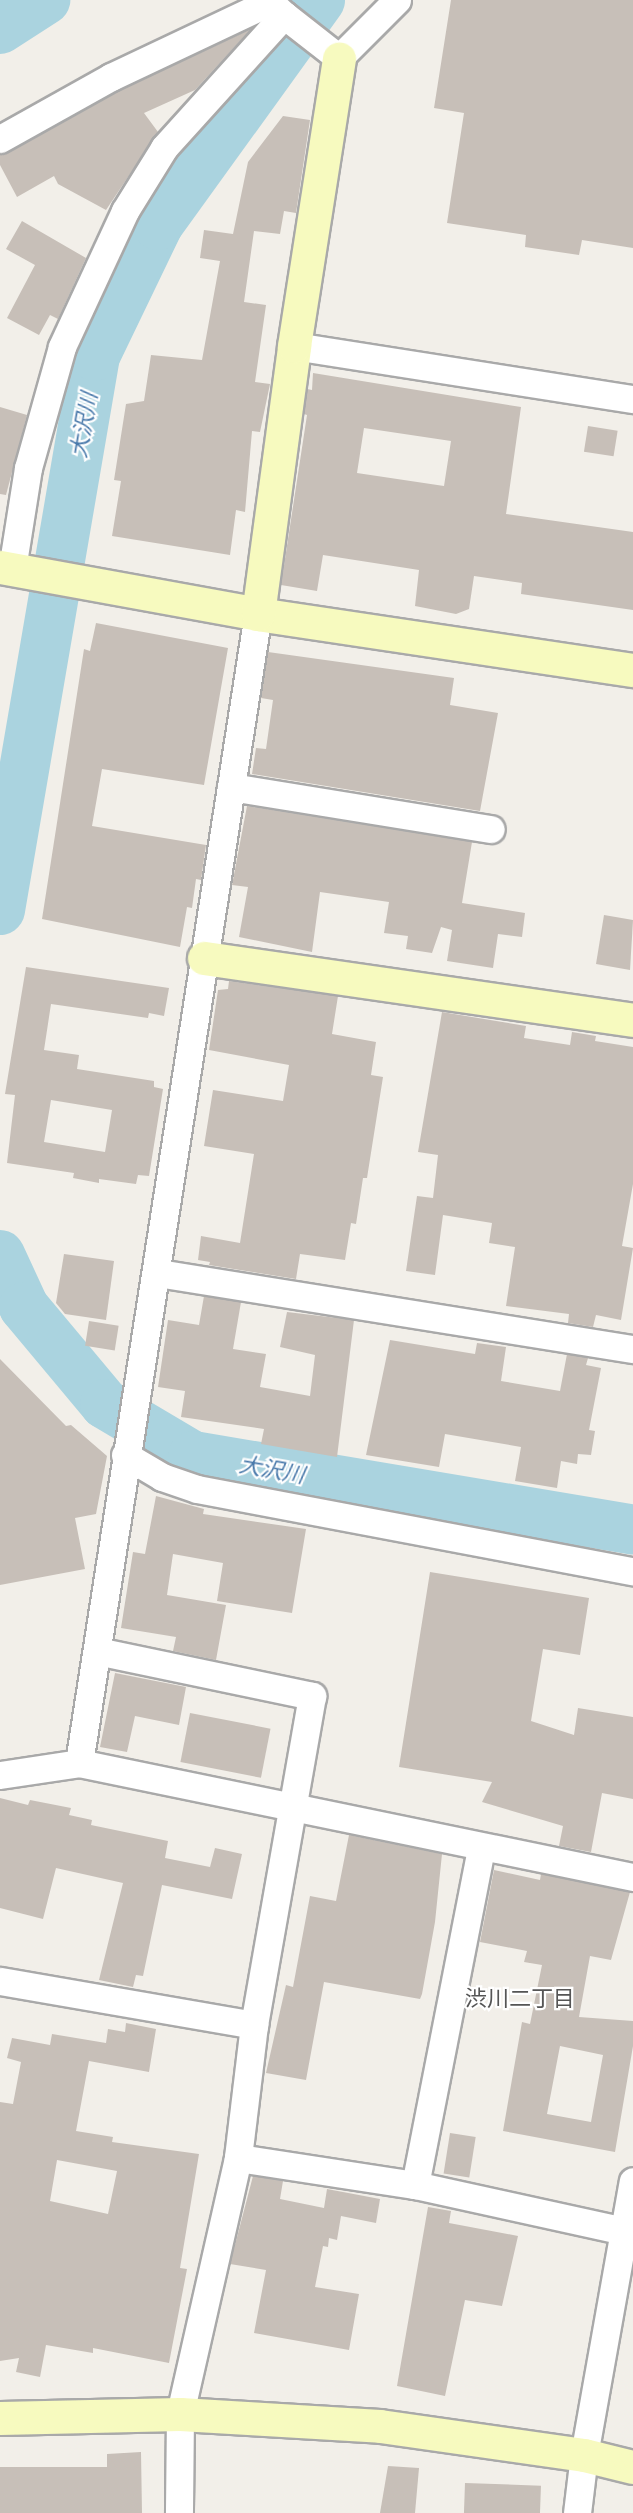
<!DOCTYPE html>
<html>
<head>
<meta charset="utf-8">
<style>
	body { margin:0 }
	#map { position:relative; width:633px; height:2513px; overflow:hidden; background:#f2efe9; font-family:"Noto Sans","Noto Sans JP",sans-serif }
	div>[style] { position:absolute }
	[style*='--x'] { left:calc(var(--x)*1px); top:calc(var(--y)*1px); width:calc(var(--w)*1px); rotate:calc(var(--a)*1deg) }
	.river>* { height:50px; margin:-25px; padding:0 25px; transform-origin:25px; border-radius:25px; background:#aad3df }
	.building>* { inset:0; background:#c7bfb8; transform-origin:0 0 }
	.roads { filter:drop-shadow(2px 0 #a9a9a9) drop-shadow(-2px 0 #a9a9a9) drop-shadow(0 2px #a9a9a9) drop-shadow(0 -2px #a9a9a9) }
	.street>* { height:27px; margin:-13.5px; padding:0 13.5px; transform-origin:13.5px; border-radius:13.5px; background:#fff }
	.secondary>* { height:33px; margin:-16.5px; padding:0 16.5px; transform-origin:16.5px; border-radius:16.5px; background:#f7fabf }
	span { translate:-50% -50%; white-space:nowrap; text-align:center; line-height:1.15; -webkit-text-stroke:4.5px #fff; paint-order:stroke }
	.water-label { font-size:22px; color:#4a7aab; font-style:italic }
	.neighbourhood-label { font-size:22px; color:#555 }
</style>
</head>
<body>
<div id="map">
	<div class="river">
		<div style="--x:0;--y:29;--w:54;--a:-32.8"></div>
		<div style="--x:0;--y:910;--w:562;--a:-80.27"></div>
		<div style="--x:95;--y:356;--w:145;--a:-64.3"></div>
		<div style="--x:158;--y:225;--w:277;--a:-54.2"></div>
		<div style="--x:0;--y:1255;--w:57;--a:65.2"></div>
		<div style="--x:24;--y:1307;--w:126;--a:50.1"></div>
		<div style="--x:105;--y:1404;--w:102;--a:30.6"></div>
		<div style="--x:193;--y:1456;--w:446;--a:9.5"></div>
	</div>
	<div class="building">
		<div style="clip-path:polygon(451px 0,633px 0,633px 248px,582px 240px,579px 255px,525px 247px,526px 235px,447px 223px,464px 113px,434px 108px)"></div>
		<div style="clip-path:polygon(251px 29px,195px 90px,144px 113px,158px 132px,106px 210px,58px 184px,54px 176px,17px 197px,0 165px,0 155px,118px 91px)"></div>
		<div style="clip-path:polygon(283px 116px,310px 120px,296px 213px,284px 211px,280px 234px,254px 231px,244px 302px,266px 305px,255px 382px,270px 384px,260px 432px,252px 431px,245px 512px,236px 510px,230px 555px,112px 536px,121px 481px,114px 480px,126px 404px,144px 401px,151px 355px,202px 360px,220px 261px,200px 258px,204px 230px,233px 234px,248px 162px)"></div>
		<div style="clip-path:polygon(22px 221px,86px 258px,58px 319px,50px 315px,39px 335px,7px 318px,35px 265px,6px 249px)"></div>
		<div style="clip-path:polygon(evenodd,313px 373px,521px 407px,506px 514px,633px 532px,633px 610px,521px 594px,522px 583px,474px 576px,469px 609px,456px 614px,415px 606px,419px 570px,323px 555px,317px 591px,281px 585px,307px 415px,304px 414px,307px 389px,312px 390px,313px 373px,364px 428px,451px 441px,444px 486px,357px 473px,364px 428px)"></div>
		<div style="clip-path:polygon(0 407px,27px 415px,6px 495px,0 494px)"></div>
		<div style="left:588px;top:426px;width:30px;height:26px;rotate:9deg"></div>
		<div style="clip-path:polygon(96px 623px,228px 648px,204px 785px,102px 769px,92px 826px,206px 845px,201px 880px,196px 879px,192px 908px,187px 907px,180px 947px,42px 919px,84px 649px,90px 651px)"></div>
		<div style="clip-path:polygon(268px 652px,454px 678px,450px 705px,498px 713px,480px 811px,252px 774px,256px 748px,266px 749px,273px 700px,261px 698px)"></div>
		<div style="clip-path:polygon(247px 806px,472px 842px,462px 903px,525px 913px,522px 937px,498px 934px,493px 968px,447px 961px,452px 930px,441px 927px,432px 953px,406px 949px,408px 936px,384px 933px,389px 902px,320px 892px,312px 952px,239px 937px,248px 887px,232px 885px)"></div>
		<div style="clip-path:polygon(604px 915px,633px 920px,630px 970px,596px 964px)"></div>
		<div style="clip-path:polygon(evenodd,26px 967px,169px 988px,164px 1016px,149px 1013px,148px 1018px,51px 1004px,44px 1050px,79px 1055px,77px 1069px,154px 1081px,154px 1087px,163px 1089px,149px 1176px,138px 1175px,136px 1184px,99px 1179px,99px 1183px,73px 1178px,74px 1173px,7px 1163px,15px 1095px,5px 1094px,26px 967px,51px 1100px,112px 1110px,105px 1152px,44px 1142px,51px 1100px)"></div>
		<div style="clip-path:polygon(229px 981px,338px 996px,332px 1034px,376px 1042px,371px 1075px,383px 1077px,367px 1178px,363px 1178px,356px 1224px,351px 1223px,345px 1260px,300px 1254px,296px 1279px,209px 1265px,210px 1262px,198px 1260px,201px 1236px,240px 1243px,254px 1154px,204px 1146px,213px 1090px,283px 1101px,289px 1065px,209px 1050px,218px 990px,228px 989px)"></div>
		<div style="clip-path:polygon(442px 1012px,526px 1026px,524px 1038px,570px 1045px,572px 1032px,596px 1036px,595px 1041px,633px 1047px,633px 1184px,622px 1246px,633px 1248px,621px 1320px,596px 1315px,593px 1327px,568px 1323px,569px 1314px,506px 1306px,515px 1247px,489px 1243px,492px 1223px,443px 1215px,435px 1275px,406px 1271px,417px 1196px,433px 1198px,438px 1155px,418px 1152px)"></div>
		<div style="clip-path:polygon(64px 1254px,114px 1261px,106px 1320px,65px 1314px,56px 1303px)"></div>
		<div style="clip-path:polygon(204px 1296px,241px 1302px,233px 1349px,266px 1354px,260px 1387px,310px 1396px,315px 1355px,280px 1347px,287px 1312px,354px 1320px,337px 1457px,261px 1444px,264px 1429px,181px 1417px,185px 1391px,158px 1387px,168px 1320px,199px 1325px)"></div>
		<div style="left:89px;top:1321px;width:30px;height:25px;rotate:9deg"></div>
		<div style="clip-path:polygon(390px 1340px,475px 1354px,477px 1343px,506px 1347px,501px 1381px,560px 1391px,567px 1354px,588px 1358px,586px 1365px,601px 1368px,589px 1430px,595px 1431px,591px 1455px,578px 1454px,577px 1464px,561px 1461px,557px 1488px,515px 1481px,521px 1447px,445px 1434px,439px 1467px,366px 1455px)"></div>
		<div style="clip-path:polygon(0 1359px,66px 1426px,71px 1425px,107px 1456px,96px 1514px,75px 1518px,85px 1569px,0 1585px)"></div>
		<div style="clip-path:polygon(156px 1496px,204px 1509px,203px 1514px,306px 1529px,292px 1613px,217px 1601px,223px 1563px,173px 1554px,167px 1595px,226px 1605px,216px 1660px,173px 1651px,176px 1637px,121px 1628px,133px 1552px,145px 1554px)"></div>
		<div style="clip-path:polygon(430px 1572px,589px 1598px,580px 1655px,543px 1649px,531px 1721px,574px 1735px,578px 1708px,633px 1717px,633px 1799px,602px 1793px,591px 1852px,559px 1846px,563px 1826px,482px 1802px,492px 1782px,399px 1767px)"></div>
		<div style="clip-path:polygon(115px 1673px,186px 1687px,179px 1725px,135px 1716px,127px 1752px,100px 1747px)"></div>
		<div style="left:190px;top:1713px;width:82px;height:50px;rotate:11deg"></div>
		<div style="clip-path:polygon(0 1798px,28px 1805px,30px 1800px,71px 1808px,69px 1815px,92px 1820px,91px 1825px,168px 1841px,165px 1858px,210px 1867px,215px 1848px,242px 1854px,232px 1899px,162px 1885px,143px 1976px,136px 1975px,133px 1987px,99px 1980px,123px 1883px,56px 1868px,43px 1919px,0 1908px)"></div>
		<div style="clip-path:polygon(349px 1835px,442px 1854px,435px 1922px,422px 1994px,420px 1999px,324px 1982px,306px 2080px,266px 2073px,286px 1985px,293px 1987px,310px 1896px,336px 1901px)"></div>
		<div style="clip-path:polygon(evenodd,494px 1870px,540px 1880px,541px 1874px,630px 1892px,611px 1960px,590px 1956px,579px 2017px,633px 2021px,633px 2046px,615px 2152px,503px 2131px,522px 2022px,530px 2024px,542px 1965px,524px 1962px,527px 1951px,480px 1942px,494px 1870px,560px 2046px,603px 2055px,591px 2122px,547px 2114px,560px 2046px)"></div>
		<div style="clip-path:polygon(evenodd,126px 2023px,156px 2029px,149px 2072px,89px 2061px,76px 2131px,113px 2137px,112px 2142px,199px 2154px,180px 2268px,187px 2269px,169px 2363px,93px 2348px,93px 2353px,46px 2345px,40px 2377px,16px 2372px,19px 2358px,0 2361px,0 2102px,13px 2104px,21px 2062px,7px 2058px,12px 2038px,50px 2045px,52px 2034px,106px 2043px,108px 2029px,125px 2032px,126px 2023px,57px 2160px,117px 2171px,108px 2214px,50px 2201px,57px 2160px)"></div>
		<div style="left:450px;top:2133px;width:26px;height:41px;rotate:9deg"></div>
		<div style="clip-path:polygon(253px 2176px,283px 2181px,280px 2199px,324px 2208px,327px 2189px,380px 2199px,376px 2223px,341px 2216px,337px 2240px,329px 2238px,328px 2247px,323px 2246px,315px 2287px,359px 2294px,349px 2350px,254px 2333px,266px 2270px,230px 2264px)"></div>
		<div style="clip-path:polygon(428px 2207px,451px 2211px,449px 2223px,518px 2236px,502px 2306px,465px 2300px,445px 2396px,397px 2386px)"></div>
		<div style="clip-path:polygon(141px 2452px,142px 2513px,0 2513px,0 2467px,107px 2467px,107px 2454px)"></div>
		<div style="clip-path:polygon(388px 2466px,419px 2468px,415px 2513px,380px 2513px)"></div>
		<div style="left:465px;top:2483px;width:76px;height:30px;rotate:2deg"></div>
	</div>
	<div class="roads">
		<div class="street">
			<div style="--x:284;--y:15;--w:70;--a:38"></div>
			<div style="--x:339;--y:58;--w:82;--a:-45"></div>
			<div style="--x:0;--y:139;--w:127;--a:-29.2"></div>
			<div style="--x:111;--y:77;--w:176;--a:-25.3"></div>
			<div style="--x:270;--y:2;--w:19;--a:43"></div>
			<div style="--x:284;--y:15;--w:179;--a:132.1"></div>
			<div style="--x:164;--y:148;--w:74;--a:121.8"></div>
			<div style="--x:125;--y:211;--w:150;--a:114.9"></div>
			<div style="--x:62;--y:347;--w:126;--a:105.7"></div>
			<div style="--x:28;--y:468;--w:102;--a:99"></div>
			<div style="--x:294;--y:346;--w:343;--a:8.9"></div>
			<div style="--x:231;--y:787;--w:263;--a:9.2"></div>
			<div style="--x:158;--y:1273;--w:481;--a:9.1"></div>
			<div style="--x:125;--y:1455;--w:43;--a:30.7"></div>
			<div style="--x:162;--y:1477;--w:37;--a:19"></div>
			<div style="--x:197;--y:1489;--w:444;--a:10.7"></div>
			<div style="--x:97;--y:1651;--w:220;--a:11.8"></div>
			<div style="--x:312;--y:1696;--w:334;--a:100"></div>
			<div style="--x:254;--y:2025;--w:134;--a:96.9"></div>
			<div style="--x:238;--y:2158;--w:262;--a:102.8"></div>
			<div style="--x:180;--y:2414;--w:99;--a:90.6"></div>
			<div style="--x:79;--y:1763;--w:1163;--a:-81.15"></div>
			<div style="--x:0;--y:1775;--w:80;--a:-8.6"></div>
			<div style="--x:79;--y:1763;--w:566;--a:11.63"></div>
			<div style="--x:0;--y:1981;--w:258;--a:9.8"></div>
			<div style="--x:238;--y:2158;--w:179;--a:8.7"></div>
			<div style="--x:415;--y:2185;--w:223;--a:12.4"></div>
			<div style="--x:415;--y:2185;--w:343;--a:-78.9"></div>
			<div style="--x:577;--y:2513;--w:58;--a:-83.1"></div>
			<div style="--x:584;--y:2455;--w:278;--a:-79.9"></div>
		</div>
		<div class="secondary">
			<div style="--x:0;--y:567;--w:262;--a:10.3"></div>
			<div style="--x:258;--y:614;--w:379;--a:8.5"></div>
			<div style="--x:258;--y:614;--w:270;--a:-82.3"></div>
			<div style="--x:294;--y:346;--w:291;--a:-81.1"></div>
			<div style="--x:204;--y:958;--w:433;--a:8.2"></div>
			<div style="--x:0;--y:2418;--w:180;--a:-1.3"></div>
			<div style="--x:180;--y:2414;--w:200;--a:3.4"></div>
			<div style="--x:380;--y:2426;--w:206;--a:8.1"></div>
			<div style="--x:584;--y:2455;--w:50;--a:13.8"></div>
		</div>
	</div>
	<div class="water-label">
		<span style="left:83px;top:425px;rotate:-80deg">大沢川</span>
		<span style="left:272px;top:1469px;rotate:10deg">大沢川</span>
	</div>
	<div class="neighbourhood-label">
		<span style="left:520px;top:1998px">渋川二丁目</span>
	</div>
</div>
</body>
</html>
